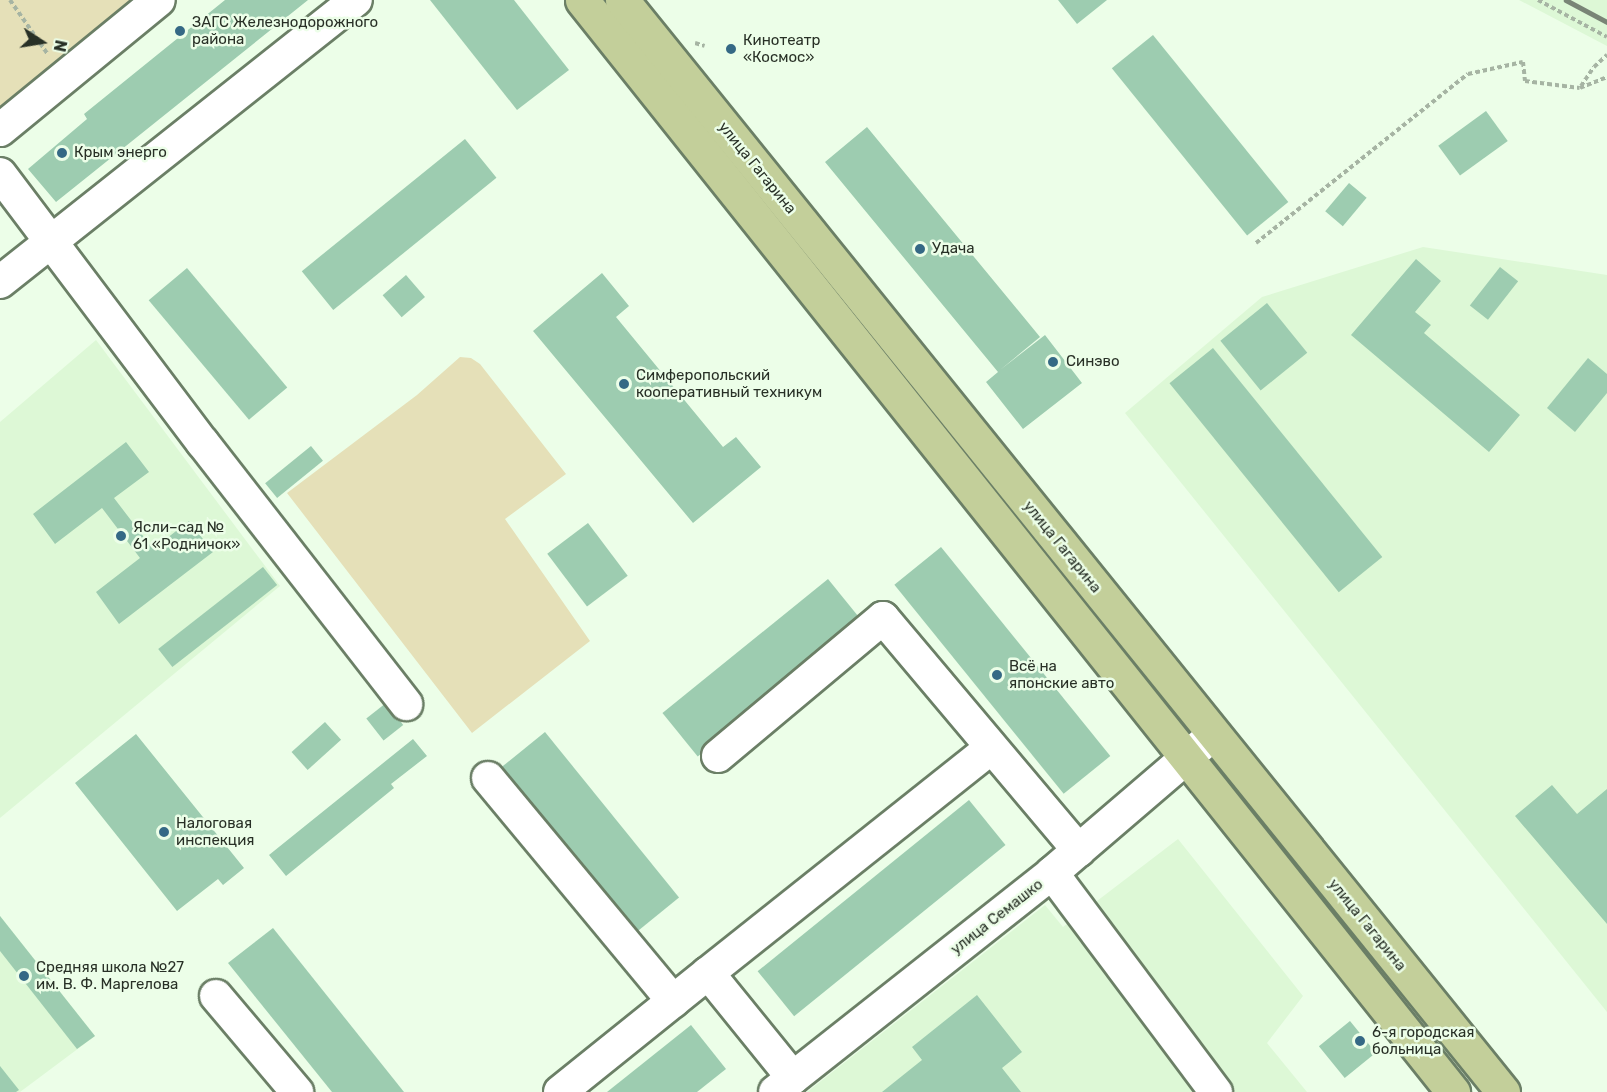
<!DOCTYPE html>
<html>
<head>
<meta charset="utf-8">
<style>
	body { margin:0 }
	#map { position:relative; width:1607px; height:1092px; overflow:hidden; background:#ecfee8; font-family:Rubik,sans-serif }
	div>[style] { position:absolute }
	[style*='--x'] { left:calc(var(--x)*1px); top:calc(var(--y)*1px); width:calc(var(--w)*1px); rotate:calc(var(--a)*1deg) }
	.built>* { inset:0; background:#ddf8d6 }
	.green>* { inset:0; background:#e5e0b8 }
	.building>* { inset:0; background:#9dccb0; transform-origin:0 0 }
	.path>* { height:4px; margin-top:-2px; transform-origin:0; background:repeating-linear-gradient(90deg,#a6b4a3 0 4.5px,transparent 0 7.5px) }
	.roads { filter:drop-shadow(2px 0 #6b7f66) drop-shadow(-2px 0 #6b7f66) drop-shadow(0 2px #6b7f66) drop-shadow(0 -2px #6b7f66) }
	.minor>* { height:32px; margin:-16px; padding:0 16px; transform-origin:16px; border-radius:16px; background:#fff }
	.major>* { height:33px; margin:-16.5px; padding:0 16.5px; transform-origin:16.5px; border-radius:16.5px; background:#c3cf9a }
	.rail>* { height:4.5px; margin:-2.25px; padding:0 2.25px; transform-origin:2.25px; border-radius:2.25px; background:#798576 }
	.dots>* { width:16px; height:16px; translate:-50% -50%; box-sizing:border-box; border:3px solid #ecfee8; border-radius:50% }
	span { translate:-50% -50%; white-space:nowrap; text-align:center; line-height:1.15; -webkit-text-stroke:5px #ecfee8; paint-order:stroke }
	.poi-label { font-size:15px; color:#283026 }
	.left { translate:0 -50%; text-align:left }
	.street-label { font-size:15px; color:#283026 }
	.north { position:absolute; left:12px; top:12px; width:60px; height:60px; -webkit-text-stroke:4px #ecfee8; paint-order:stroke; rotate:102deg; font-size:16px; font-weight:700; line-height:24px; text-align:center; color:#283026 }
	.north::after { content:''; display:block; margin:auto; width:21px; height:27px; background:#283026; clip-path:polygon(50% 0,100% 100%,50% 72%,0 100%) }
</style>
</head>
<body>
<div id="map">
	<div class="built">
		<div style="clip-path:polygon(1519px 0,1607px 0,1607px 46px)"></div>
		<div style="clip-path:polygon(1423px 247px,1607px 275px,1607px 1012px,1125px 413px,1262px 297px)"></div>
		<div style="clip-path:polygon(96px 340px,280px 586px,0 818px,0 422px)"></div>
		<div style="clip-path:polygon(1178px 839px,1303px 996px,1267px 1043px,1307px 1092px,807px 1092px,1045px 905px,1063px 927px)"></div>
		<div style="clip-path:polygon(0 916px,95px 1036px,20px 1092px,0 1092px)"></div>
	</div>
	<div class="green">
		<div style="clip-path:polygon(0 0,147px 0,0 117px)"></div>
		<div style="clip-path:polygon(460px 357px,471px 358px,480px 364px,566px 474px,505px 519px,590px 641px,472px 733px,287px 493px,417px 395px)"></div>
	</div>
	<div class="building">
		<div style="clip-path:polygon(225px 0,308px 0,56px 202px,28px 169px,87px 119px,84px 114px)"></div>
		<div style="clip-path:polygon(430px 0,514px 0,569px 70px,517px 110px)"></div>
		<div style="clip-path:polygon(1058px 0,1107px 0,1077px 24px)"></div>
		<div style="left:1153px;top:35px;width:215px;height:53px;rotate:51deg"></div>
		<div style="left:1486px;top:111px;width:37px;height:59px;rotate:54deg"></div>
		<div style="clip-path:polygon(867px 127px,1040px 337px,1000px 370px,1045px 335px,1082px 383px,1023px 429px,986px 382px,998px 372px,825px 162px)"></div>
		<div style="left:465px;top:139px;width:50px;height:210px;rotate:51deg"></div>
		<div style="left:1349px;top:183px;width:23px;height:37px;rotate:40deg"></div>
		<div style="clip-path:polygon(1416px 259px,1441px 281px,1415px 312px,1431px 325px,1424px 333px,1520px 415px,1489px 452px,1351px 335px)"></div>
		<div style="left:1500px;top:267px;width:23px;height:49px;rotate:38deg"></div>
		<div style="left:187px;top:268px;width:156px;height:50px;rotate:50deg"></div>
		<div style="clip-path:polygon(602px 273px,629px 306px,616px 317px,723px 447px,736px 437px,761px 467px,693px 523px,533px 331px)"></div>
		<div style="left:406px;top:275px;width:29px;height:31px;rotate:49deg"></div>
		<div style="left:1267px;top:303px;width:64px;height:60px;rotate:51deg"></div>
		<div style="left:1213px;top:348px;width:269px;height:56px;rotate:51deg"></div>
		<div style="clip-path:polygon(1588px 358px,1607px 374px,1607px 393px,1575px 432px,1547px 408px)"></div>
		<div style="clip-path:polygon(126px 442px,149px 472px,114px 498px,153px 549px,189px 521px,213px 552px,119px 624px,96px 592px,140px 558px,102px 508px,55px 544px,33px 514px)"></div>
		<div style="left:311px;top:446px;width:19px;height:59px;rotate:51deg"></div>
		<div style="left:588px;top:523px;width:66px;height:51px;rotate:53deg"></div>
		<div style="left:941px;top:547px;width:269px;height:60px;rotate:51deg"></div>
		<div style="left:263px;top:567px;width:23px;height:133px;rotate:52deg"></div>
		<div style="left:828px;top:579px;width:56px;height:213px;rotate:51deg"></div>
		<div style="left:386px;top:703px;width:28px;height:25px;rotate:52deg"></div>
		<div style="left:325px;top:722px;width:24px;height:45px;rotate:48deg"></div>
		<div style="left:545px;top:732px;width:213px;height:55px;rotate:51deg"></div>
		<div style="clip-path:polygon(136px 734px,244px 868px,223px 885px,218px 879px,177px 911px,75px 783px)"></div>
		<div style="clip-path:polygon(413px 739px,427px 756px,391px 784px,394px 788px,286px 876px,269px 855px)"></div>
		<div style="clip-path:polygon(1552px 785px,1577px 814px,1607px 789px,1607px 924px,1515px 816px)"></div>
		<div style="left:969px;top:800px;width:58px;height:272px;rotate:51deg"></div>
		<div style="clip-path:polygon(0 916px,95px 1036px,77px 1049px,0 951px)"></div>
		<div style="clip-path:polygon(273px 928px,404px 1092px,332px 1092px,228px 963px)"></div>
		<div style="clip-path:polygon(977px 995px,1022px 1052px,1002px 1068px,1021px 1092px,882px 1092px,922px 1060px,912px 1047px)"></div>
		<div style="left:1350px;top:1021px;width:41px;height:40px;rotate:51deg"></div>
		<div style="clip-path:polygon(691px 1025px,726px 1069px,697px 1092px,607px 1092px)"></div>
		<div style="clip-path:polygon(0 1066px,19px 1090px,16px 1092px,0 1092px)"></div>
	</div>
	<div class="path">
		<div style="--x:10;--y:0;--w:65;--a:55.1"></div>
		<div style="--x:1538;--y:0;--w:78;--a:28.2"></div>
		<div style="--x:695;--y:43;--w:10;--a:17"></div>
		<div style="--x:1581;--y:86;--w:23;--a:-56"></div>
		<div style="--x:1594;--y:67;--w:18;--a:-43"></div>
		<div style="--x:1256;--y:243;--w:271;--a:-38.6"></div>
		<div style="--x:1468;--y:74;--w:56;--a:-12.3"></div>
		<div style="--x:1523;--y:62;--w:19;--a:84"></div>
		<div style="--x:1525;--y:81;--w:55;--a:7.3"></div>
		<div style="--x:1580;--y:88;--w:29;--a:-22"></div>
	</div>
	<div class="roads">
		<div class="minor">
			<div style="--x:0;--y:130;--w:205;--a:-39.3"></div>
			<div style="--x:0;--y:174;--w:337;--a:53"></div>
			<div style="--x:203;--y:443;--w:331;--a:52.1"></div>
			<div style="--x:0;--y:282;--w:454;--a:-38.4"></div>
			<div style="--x:718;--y:756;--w:215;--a:-39.9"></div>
			<div style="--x:883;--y:618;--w:304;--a:49.9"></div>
			<div style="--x:488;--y:778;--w:290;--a:50.3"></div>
			<div style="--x:1052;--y:873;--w:274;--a:53.2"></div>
			<div style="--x:708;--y:973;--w:362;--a:-38.5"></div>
			<div style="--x:216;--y:996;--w:126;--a:49.8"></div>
			<div style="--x:560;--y:1092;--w:190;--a:-38.8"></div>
			<div style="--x:708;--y:973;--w:135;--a:51"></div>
			<div style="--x:775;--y:1092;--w:353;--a:-38.3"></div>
			<div style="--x:1052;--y:873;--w:212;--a:-40.6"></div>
		</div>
		<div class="major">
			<div style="--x:582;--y:0;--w:1397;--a:51.42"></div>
			<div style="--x:622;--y:0;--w:1403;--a:51.1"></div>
		</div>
	</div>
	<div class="rail">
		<div style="--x:1566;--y:0;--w:47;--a:28.2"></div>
	</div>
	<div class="dots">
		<div style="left:180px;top:31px;background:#356985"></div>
		<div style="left:731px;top:49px;background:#356985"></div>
		<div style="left:62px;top:153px;background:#356985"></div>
		<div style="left:920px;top:249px;background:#356985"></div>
		<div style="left:1053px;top:362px;background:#356985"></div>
		<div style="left:624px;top:384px;background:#356985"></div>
		<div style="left:121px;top:536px;background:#356985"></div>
		<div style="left:997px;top:675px;background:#356985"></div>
		<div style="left:164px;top:832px;background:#356985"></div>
		<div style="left:24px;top:976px;background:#356985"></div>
		<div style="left:1360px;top:1041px;background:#356985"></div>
	</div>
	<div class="poi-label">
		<span class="left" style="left:192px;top:31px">ЗАГС Железнодорожного<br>района</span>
		<span class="left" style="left:743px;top:49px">Кинотеатр<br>«Космос»</span>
		<span class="left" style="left:74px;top:153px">Крым энерго</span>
		<span class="left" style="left:932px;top:249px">Удача</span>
		<span class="left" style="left:1066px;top:362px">Синэво</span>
		<span class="left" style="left:636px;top:384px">Симферопольский<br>кооперативный техникум</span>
		<span class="left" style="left:133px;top:536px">Ясли–сад №<br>61 «Родничок»</span>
		<span class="left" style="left:1009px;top:675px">Всё на<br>японские авто</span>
		<span class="left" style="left:176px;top:832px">Налоговая<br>инспекция</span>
		<span class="left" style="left:36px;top:976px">Средняя школа №27<br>им. В. Ф. Маргелова</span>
		<span class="left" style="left:1372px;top:1041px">6-я городская<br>больница</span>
	</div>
	<div class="street-label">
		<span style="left:757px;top:168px;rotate:51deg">улица Гагарина</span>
		<span style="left:1062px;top:547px;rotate:51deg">улица Гагарина</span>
		<span style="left:997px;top:917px;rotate:-38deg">улица Семашко</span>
		<span style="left:1367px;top:925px;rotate:51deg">улица Гагарина</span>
	</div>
	<div class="north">N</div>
</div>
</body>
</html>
